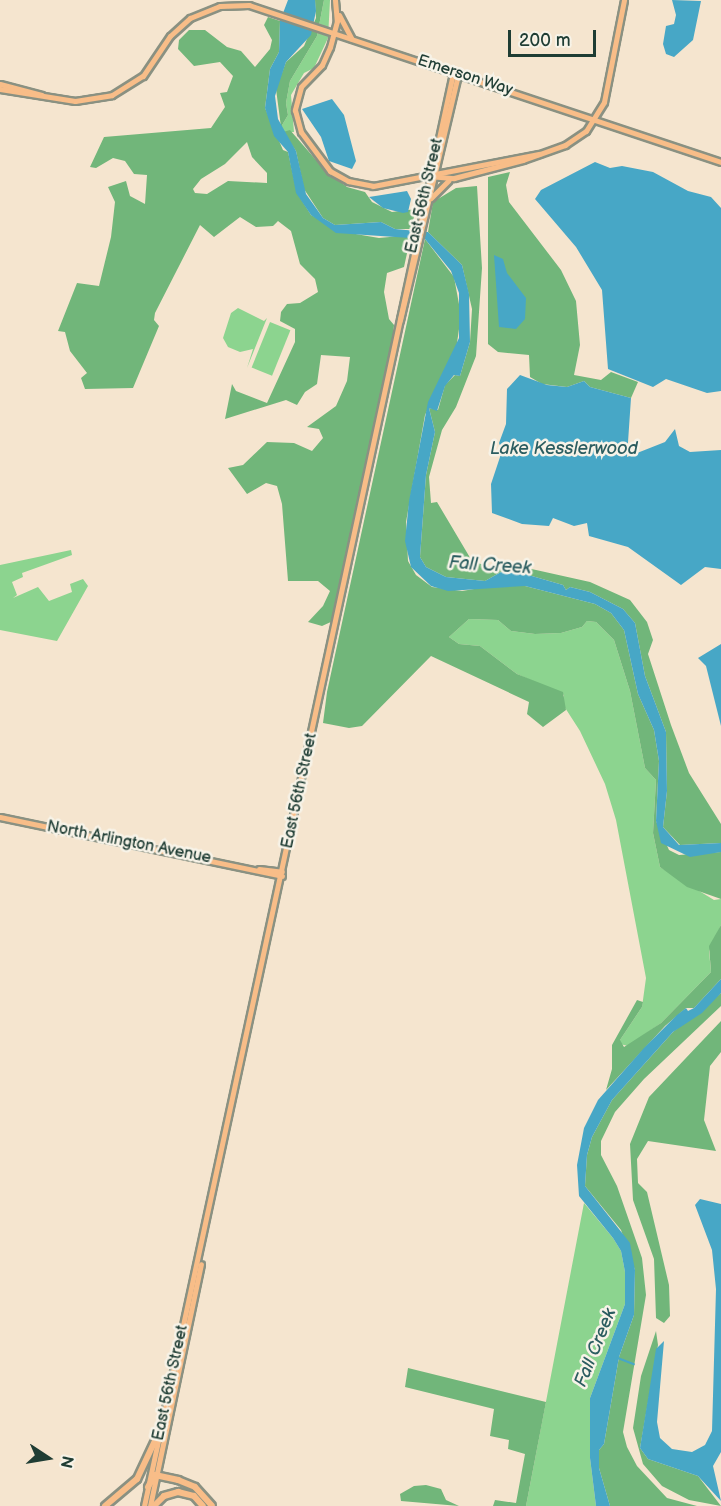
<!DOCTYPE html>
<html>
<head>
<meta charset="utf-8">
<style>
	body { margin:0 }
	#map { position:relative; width:721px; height:1506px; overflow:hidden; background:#f5e5cf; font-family:"Balsamiq Sans",sans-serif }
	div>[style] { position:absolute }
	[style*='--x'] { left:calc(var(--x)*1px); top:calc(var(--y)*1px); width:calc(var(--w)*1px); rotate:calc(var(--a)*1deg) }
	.green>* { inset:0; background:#8cd48f; transform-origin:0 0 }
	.forest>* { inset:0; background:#71b67a }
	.water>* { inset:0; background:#47a7c6 }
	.stream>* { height:1.5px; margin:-0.75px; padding:0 0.75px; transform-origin:0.75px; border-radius:0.75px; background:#47a7c6 }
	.roads { filter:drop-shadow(2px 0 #8a9182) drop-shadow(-2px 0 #8a9182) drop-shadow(0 2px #8a9182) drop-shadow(0 -2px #8a9182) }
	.major>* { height:5px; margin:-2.5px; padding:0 2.5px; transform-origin:2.5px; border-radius:2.5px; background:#f8bd88 }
	.highway>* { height:6px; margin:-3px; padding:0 3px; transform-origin:3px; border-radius:3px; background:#f8bd88 }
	span { translate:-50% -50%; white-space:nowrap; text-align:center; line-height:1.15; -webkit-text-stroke:5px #f7f3e8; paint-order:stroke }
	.street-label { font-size:16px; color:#1f3d34 }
	.water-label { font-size:18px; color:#2b5d60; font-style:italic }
	.north { position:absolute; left:18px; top:1428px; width:60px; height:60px; -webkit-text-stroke:4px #f7f3e8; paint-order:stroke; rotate:102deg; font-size:16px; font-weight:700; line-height:24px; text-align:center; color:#1f3d34 }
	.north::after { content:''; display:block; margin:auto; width:21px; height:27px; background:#1f3d34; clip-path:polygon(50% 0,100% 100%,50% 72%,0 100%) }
	.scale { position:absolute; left:508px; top:30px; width:88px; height:27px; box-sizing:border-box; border:3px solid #1f3d34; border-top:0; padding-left:8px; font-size:18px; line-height:21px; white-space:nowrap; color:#1f3d34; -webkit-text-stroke:4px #f7f3e8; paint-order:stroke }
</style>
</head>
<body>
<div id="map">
	<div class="green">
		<div style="clip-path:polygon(324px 0,330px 0,328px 38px,314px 68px,304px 73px,291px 95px,294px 132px,283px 132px,281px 127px,288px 115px,286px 103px,290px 81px,317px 36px)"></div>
		<div style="clip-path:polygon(238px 308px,264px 321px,267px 318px,247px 368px,253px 349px,240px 352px,228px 347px,223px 338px,231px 313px)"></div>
		<div style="left:270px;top:322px;width:22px;height:49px;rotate:22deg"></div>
		<div style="clip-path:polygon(71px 550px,72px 555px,22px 573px,23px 577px,12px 582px,17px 595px,13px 598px,38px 587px,49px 601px,72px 592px,70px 584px,83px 579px,88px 586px,57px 641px,0 630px,0 565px)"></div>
		<div style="clip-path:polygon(469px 619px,498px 620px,511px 631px,535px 634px,561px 633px,582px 627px,587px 621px,596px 622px,614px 640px,630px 691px,645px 768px,656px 780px,653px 833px,660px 867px,714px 900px,721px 899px,721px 925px,709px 951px,711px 972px,661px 1023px,628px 1046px,620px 1044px,620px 1040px,642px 1007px,646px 978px,616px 820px,605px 784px,580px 731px,562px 703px,564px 695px,517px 674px,480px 646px,459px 644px,449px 637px)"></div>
		<div style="clip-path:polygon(584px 1203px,613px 1238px,621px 1251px,625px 1272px,625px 1304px,590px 1398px,590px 1458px,596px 1506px,526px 1506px)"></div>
	</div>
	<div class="forest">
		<div style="clip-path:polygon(315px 0,324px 0,317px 36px,290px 81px,286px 103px,288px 115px,281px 127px,276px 89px,286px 62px,304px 46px,316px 18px)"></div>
		<div style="clip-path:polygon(evenodd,268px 17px,280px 21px,279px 52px,270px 69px,265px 108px,283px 150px,288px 152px,297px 193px,311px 215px,344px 232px,379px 238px,411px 235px,404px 267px,387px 273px,384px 292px,389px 319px,394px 325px,393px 337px,333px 621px,322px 626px,308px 622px,323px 606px,330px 591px,318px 581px,288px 581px,282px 504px,277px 486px,266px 483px,247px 494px,228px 468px,243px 465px,267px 442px,294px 443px,312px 451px,323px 438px,319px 429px,307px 427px,336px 406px,347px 381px,350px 357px,321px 355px,317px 384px,305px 392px,297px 405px,286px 400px,225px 419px,232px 384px,236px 391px,267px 403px,295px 342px,295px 329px,280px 321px,281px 312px,287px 304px,300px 303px,318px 292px,315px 279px,300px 264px,291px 231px,278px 221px,273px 226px,256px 227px,240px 217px,214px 237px,200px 225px,155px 313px,154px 320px,159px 326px,133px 388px,85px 389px,81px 378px,87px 373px,70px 351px,65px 332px,58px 331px,77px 283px,99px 286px,111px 237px,115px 202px,108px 187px,126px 181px,130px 196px,145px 204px,147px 175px,134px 174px,125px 161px,113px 158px,96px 168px,90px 167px,104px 137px,211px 128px,225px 107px,220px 93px,227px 92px,233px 76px,220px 62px,194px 66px,178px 49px,179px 40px,189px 30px,205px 30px,227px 47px,241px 51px,255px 67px,270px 49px,272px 40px,264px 25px,268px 17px,247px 142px,252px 157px,267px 173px,267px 183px,228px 181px,207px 194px,195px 193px,193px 189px,201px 179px,225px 164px,247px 142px)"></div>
		<div style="clip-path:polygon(290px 130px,322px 167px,347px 187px,365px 192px,372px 202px,392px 212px,416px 209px,411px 229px,395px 229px,381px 222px,335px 225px,323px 218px,304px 189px,296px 151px,283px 132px)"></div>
		<div style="clip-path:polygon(510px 172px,506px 185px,509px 202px,561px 270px,576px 301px,580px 345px,574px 375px,601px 380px,611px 372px,638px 382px,631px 398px,590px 387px,584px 381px,567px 387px,542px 384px,530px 377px,529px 355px,498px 352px,488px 344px,488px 177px)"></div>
		<div style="clip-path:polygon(477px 186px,482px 268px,476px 356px,456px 407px,442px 430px,429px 477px,431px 503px,437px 502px,472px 561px,493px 568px,505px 563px,590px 582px,630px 600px,647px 622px,653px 640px,648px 654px,671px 725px,689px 773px,721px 824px,721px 843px,680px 845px,663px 827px,667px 791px,666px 732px,645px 676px,635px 623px,623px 609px,590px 592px,570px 587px,566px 590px,563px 585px,518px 572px,501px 572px,485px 581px,446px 577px,426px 567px,420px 557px,426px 475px,435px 432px,429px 408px,438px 410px,445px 385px,455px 375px,460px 376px,470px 342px,472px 309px,462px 265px,428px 232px,433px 202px,456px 188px)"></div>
		<div style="clip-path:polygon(425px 239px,454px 277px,461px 315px,456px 350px,425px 415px,406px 522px,408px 561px,416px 575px,432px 587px,462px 591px,504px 584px,525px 586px,595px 604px,611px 613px,624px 630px,638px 694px,654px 730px,659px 761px,656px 821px,669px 850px,679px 855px,721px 852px,721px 899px,687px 887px,660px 867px,653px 833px,656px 780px,645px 768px,630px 691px,614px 640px,596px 622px,587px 621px,582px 627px,561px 633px,535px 634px,511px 631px,498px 620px,469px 619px,449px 637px,459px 644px,480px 646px,517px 674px,563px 692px,566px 710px,543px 727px,527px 714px,529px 702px,431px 656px,362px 726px,349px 728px,323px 723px,327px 692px)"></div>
		<div style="clip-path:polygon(721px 925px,721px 979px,694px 1008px,686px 1008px,665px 1026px,606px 1090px,612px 1069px,612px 1045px,637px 1000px,643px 1002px,642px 1007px,620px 1040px,624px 1047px,661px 1023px,711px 972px,709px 946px)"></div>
		<div style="clip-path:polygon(721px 993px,721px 1006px,644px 1079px,615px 1112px,601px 1141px,601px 1155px,617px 1186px,642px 1258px,646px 1295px,623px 1432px,627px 1447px,637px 1466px,667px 1498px,697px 1506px,610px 1506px,599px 1468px,599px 1450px,604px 1444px,619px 1357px,634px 1315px,635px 1270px,621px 1230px,585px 1186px,587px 1155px,592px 1137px,612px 1100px,673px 1032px)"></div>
		<div style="clip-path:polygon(721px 1021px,721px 1052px,710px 1066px,704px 1120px,716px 1151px,648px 1141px,637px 1159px,638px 1183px,647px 1192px,669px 1285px,670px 1316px,664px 1323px,656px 1318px,654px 1259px,633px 1200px,630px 1144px,649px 1097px)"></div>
		<div style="clip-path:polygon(656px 1331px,658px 1345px,640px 1448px,648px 1459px,698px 1476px,721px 1506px,689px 1500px,662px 1486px,643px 1464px,633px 1428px,641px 1376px)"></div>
		<div style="clip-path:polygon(408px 1368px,546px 1402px,526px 1506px,493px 1506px,495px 1500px,516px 1503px,525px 1454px,508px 1449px,509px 1440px,490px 1436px,494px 1409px,405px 1387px)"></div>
		<div style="clip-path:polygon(426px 1485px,441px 1489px,446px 1500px,459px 1506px,401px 1501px,400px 1494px,414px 1486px)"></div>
	</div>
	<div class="water">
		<div style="clip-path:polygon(288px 0,315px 0,316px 11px,311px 35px,286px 62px,275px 96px,278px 119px,296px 151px,306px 194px,323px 218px,335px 225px,381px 222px,395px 229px,428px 232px,462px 265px,469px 294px,470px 342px,460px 376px,454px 375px,445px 386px,437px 411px,429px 408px,435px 432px,426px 475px,420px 557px,426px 567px,446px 577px,485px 581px,501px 572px,518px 572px,563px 585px,566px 590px,570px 587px,590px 592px,623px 609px,635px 623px,645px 676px,666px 732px,667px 791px,663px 827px,679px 845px,721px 843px,721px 852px,690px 857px,661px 843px,656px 821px,659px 761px,654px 730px,638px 694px,624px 630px,611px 613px,595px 604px,525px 586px,448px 591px,431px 586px,411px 567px,405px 541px,409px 501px,428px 402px,459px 338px,459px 293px,451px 271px,425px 239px,336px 233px,311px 215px,296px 193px,288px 152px,274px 136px,265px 108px,270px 69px,279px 52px,280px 21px)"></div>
		<div style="clip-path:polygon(672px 0,701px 1px,693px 40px,674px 57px,666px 54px,663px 44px,666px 26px,674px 24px,676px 15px)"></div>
		<div style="clip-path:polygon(332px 99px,344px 115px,356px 161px,352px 169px,329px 161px,321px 137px,302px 109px)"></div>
		<div style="clip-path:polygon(595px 162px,610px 168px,622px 166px,653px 172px,688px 191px,711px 197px,721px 208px,721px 391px,707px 393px,666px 379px,653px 387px,608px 369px,602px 290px,576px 247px,535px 199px,541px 190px)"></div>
		<div style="clip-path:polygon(407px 191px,411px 199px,408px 212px,403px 213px,383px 208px,369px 197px)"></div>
		<div style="clip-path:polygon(494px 255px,503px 259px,507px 273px,526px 298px,525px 319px,516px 329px,499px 327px)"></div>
		<div style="clip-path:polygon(520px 375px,547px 385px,567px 387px,584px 381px,590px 387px,631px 398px,627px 457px,665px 442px,675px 429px,679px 446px,690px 452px,721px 450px,721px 569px,705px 567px,681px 585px,628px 547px,589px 536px,587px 523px,574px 526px,553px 518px,549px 526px,522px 524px,492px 513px,491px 484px,502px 451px,499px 443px,506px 424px,507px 389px)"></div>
		<div style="clip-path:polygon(721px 644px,721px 726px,706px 666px,698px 658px)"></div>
		<div style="clip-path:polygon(721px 979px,721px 993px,702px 1013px,673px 1032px,612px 1100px,592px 1137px,587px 1155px,585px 1186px,630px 1243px,635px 1270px,634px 1315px,619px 1357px,604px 1444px,599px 1450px,599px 1468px,610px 1506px,596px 1506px,590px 1458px,590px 1398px,625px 1304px,625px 1272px,621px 1251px,613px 1238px,579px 1196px,577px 1165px,584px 1128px,598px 1100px,644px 1048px,677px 1015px,686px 1008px,688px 1011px,694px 1008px)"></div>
		<div style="clip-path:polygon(700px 1199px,721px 1204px,721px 1452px,713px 1466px,721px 1501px,698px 1476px,648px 1459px,640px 1448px,656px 1349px,664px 1341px,657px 1422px,660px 1438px,672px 1449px,692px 1452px,705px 1445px,712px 1431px,716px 1289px,712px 1250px,695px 1205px)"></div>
	</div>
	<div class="stream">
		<div style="--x:618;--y:1358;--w:17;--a:21"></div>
	</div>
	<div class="roads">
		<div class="major">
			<div style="--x:335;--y:0;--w:21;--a:85"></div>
			<div style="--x:337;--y:21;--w:27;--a:105"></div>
			<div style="--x:330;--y:47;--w:20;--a:114"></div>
			<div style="--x:322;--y:65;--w:30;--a:134"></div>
			<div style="--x:301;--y:87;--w:24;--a:105"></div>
			<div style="--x:295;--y:110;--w:23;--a:75"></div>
			<div style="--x:301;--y:132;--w:49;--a:53.4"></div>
			<div style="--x:330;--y:171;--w:21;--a:29"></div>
			<div style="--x:348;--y:181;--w:25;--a:11"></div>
			<div style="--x:373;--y:186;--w:169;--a:-10.9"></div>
			<div style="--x:339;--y:15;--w:27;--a:62"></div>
			<div style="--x:0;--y:84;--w:43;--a:14.7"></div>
			<div style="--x:0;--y:89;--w:76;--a:9.1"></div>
			<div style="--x:75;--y:101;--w:37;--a:-9"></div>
			<div style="--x:112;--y:95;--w:36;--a:-32"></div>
			<div style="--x:143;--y:76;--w:48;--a:-56"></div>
			<div style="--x:170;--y:36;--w:27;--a:-42"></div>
			<div style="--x:190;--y:18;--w:32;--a:-22"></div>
			<div style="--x:220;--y:6;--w:29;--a:-2"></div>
			<div style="--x:249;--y:5;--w:497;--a:18.4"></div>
			<div style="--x:429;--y:176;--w:25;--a:5"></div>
			<div style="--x:454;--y:178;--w:71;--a:-14.6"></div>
			<div style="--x:523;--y:160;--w:45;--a:-19.7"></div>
			<div style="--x:565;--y:145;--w:25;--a:-34"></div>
			<div style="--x:586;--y:131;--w:34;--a:-58"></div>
			<div style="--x:604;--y:102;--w:104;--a:-78.9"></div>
			<div style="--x:431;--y:198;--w:25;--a:-45"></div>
			<div style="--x:400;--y:320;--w:253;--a:-76.7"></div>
			<div style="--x:0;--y:817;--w:288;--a:11.8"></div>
			<div style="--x:259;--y:869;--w:23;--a:7"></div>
			<div style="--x:144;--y:1506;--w:1466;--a:-77.83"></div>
			<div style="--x:150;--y:1506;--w:247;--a:-78.1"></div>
		</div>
		<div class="highway">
			<div style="--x:148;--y:1487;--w:14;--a:-60"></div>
			<div style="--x:155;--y:1475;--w:24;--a:12"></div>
			<div style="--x:178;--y:1480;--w:18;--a:22"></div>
			<div style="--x:195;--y:1487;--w:25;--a:48"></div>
			<div style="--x:105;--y:1506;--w:42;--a:-40.2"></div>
			<div style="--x:137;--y:1479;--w:56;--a:-64.8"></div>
			<div style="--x:154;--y:1506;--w:14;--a:-45"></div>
			<div style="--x:164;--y:1496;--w:15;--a:-16"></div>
			<div style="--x:178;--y:1492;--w:16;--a:14"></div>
			<div style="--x:194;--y:1496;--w:13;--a:48"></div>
		</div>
	</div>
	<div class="street-label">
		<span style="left:465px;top:76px;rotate:18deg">Emerson Way</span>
		<span style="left:425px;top:196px;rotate:-77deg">East 56th Street</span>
		<span style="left:300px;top:791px;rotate:-78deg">East 56th Street</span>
		<span style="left:129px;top:843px;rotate:11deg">North Arlington Avenue</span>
		<span style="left:171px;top:1383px;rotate:-78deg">East 56th Street</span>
	</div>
	<div class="water-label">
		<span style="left:564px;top:449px">Lake Kesslerwood</span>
		<span style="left:490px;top:566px;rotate:4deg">Fall Creek</span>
		<span style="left:596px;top:1348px;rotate:-68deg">Fall Creek</span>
	</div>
	<div class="north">N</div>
	<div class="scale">200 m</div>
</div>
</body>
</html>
